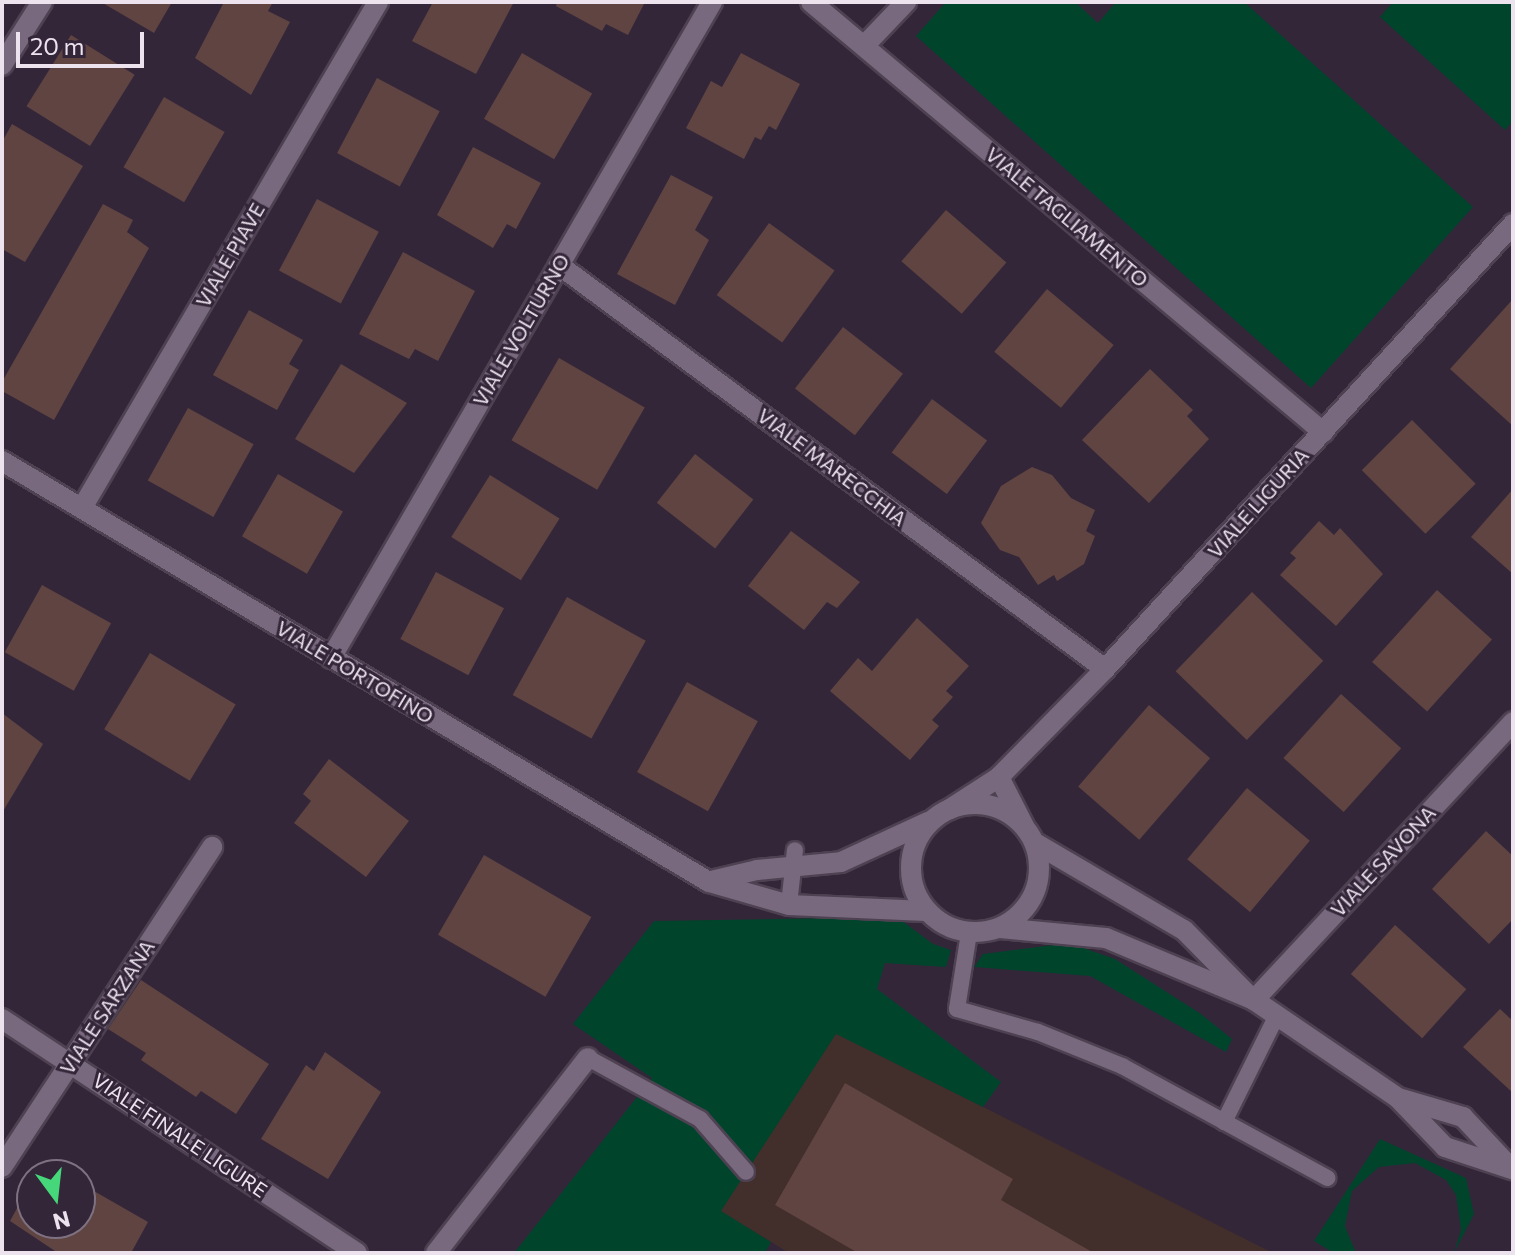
<!DOCTYPE html>
<html>
<head>
<meta charset="utf-8">
<style>
	body { margin:0 }
	#map { position:relative; width:1515px; height:1255px; overflow:hidden; background:#342639; font-family:Commissioner,sans-serif }
	div>[style] { position:absolute }
	[style*='--x'] { left:calc(var(--x)*1px); top:calc(var(--y)*1px); width:calc(var(--w)*1px); rotate:calc(var(--a)*1deg) }
	.education>* { inset:0; background:#422e2b }
	.green>* { inset:0; background:#01442c }
	.building>* { inset:0; background:#5f4441; transform-origin:0 0 }
	.roads { filter:drop-shadow(2px 0 #4e4252) drop-shadow(-2px 0 #4e4252) drop-shadow(0 2px #4e4252) drop-shadow(0 -2px #4e4252) }
	.lane>* { height:16px; margin:-8px; padding:0 8px; transform-origin:8px; border-radius:8px; background:#79697f }
	.street>* { height:20px; margin:-10px; padding:0 10px; transform-origin:10px; border-radius:10px; background:#79697f }
	.secondary>* { height:20px; margin:-10px; padding:0 10px; transform-origin:10px; border-radius:10px; background:#79697f }
	.secondary>.ring { margin:-10px; padding:0; box-sizing:content-box; background:none; border:20px solid #79697f; border-radius:50% }
	span { translate:-50% -50%; white-space:nowrap; text-align:center; line-height:1.15; -webkit-text-stroke:6px #342639; paint-order:stroke }
	.street-label { font-size:20px; color:#ece3ef }
	.frame { position:absolute; inset:0; border:4px solid #ece3ef; pointer-events:none }
	.north { position:absolute; left:16px; top:1159px; width:80px; height:80px; box-sizing:border-box; background:#342639; border:2px solid #7e7282; border-radius:50%; rotate:165deg; font-size:22px; font-weight:700; line-height:32px; text-align:center; color:#ece3ef }
	.north::after { content:''; display:block; margin:auto; width:28px; height:36px; background:#45d77a; clip-path:polygon(50% 0,100% 100%,50% 72%,0 100%) }
	.scale { position:absolute; left:16px; top:32px; width:128px; height:36px; box-sizing:border-box; border:4px solid #ece3ef; border-top:0; padding-left:10px; font-size:24px; line-height:28px; white-space:nowrap; color:#ece3ef; -webkit-text-stroke:6px #342639; paint-order:stroke }
</style>
</head>
<body>
<div id="map">
	<div class="education">
		<div style="clip-path:polygon(836px 1033px,1273px 1253px,789px 1253px,720px 1211px)"></div>
	</div>
	<div class="green">
		<div style="clip-path:polygon(946px 2px,1075px 2px,1098px 23px,1116px 2px,1244px 2px,1473px 207px,1311px 388px,916px 36px)"></div>
		<div style="clip-path:polygon(1393px 2px,1513px 2px,1513px 121px,1505px 130px,1380px 17px)"></div>
		<div style="clip-path:polygon(897px 917px,933px 944px,951px 950px,946px 967px,885px 963px,877px 989px,1001px 1082px,983px 1107px,836px 1034px,721px 1211px,771px 1242px,765px 1253px,514px 1253px,652px 1078px,573px 1024px,654px 921px)"></div>
		<div style="clip-path:polygon(1069px 943px,1115px 959px,1201px 1014px,1232px 1039px,1226px 1052px,1090px 976px,974px 967px,983px 954px)"></div>
		<div style="clip-path:polygon(1380px 1139px,1466px 1178px,1474px 1214px,1454px 1253px,1461px 1230px,1456px 1195px,1446px 1180px,1415px 1163px,1379px 1167px,1352px 1191px,1345px 1226px,1356px 1253px,1334px 1253px,1314px 1241px)"></div>
	</div>
	<div class="building">
		<div style="clip-path:polygon(101px 2px,172px 2px,154px 33px)"></div>
		<div style="clip-path:polygon(224px 2px,273px 2px,268px 11px,290px 22px,251px 95px,195px 58px)"></div>
		<div style="clip-path:polygon(433px 2px,514px 2px,476px 74px,412px 41px)"></div>
		<div style="clip-path:polygon(557px 2px,645px 2px,628px 35px,606px 24px,602px 31px,556px 6px)"></div>
		<div style="left:71px;top:35px;width:75px;height:84px;rotate:32deg"></div>
		<div style="left:522px;top:53px;width:81px;height:76px;rotate:30deg"></div>
		<div style="clip-path:polygon(741px 53px,800px 84px,776px 130px,769px 126px,761px 140px,755px 137px,744px 159px,686px 128px,711px 81px,722px 87px)"></div>
		<div style="left:377px;top:78px;width:71px;height:85px;rotate:28deg"></div>
		<div style="left:164px;top:97px;width:70px;height:81px;rotate:30deg"></div>
		<div style="clip-path:polygon(12px 124px,83px 166px,25px 262px,2px 249px,2px 142px)"></div>
		<div style="clip-path:polygon(473px 147px,541px 183px,516px 229px,507px 224px,493px 248px,437px 215px)"></div>
		<div style="clip-path:polygon(671px 175px,713px 197px,695px 230px,709px 240px,675px 305px,617px 274px)"></div>
		<div style="left:317px;top:199px;width:70px;height:81px;rotate:28deg"></div>
		<div style="clip-path:polygon(103px 204px,133px 220px,127px 232px,149px 248px,54px 420px,2px 391px,2px 382px)"></div>
		<div style="left:946px;top:210px;width:80px;height:68px;rotate:41deg"></div>
		<div style="left:769px;top:223px;width:81px;height:89px;rotate:36deg"></div>
		<div style="clip-path:polygon(403px 252px,475px 291px,438px 361px,415px 349px,409px 359px,359px 334px)"></div>
		<div style="left:1047px;top:289px;width:87px;height:82px;rotate:40deg"></div>
		<div style="clip-path:polygon(1513px 299px,1513px 426px,1450px 369px)"></div>
		<div style="clip-path:polygon(249px 310px,303px 340px,289px 364px,299px 370px,277px 410px,213px 375px)"></div>
		<div style="left:843px;top:327px;width:76px;height:78px;rotate:38deg"></div>
		<div style="left:559px;top:358px;width:99px;height:95px;rotate:30deg"></div>
		<div style="clip-path:polygon(341px 364px,407px 403px,354px 473px,295px 439px)"></div>
		<div style="clip-path:polygon(1150px 369px,1193px 410px,1187px 416px,1209px 439px,1149px 503px,1082px 440px)"></div>
		<div style="left:932px;top:399px;width:69px;height:67px;rotate:37deg"></div>
		<div style="left:188px;top:408px;width:75px;height:83px;rotate:29deg"></div>
		<div style="left:1412px;top:420px;width:90px;height:71px;rotate:45deg"></div>
		<div style="left:695px;top:454px;width:74px;height:62px;rotate:38deg"></div>
		<div style="clip-path:polygon(1032px 467px,1052px 475px,1071px 498px,1095px 510px,1086px 531px,1095px 536px,1084px 564px,1057px 581px,1054px 575px,1038px 585px,1019px 557px,1000px 550px,981px 523px,1001px 486px)"></div>
		<div style="left:278px;top:474px;width:75px;height:72px;rotate:30deg"></div>
		<div style="left:490px;top:475px;width:82px;height:73px;rotate:32deg"></div>
		<div style="clip-path:polygon(1513px 489px,1513px 574px,1471px 537px)"></div>
		<div style="clip-path:polygon(1319px 521px,1334px 535px,1340px 528px,1383px 574px,1336px 626px,1280px 575px,1296px 558px,1290px 553px)"></div>
		<div style="clip-path:polygon(791px 531px,860px 582px,837px 608px,827px 602px,804px 630px,748px 586px)"></div>
		<div style="left:436px;top:572px;width:77px;height:76px;rotate:28deg"></div>
		<div style="left:42px;top:585px;width:79px;height:77px;rotate:29deg"></div>
		<div style="left:1437px;top:590px;width:74px;height:97px;rotate:42deg"></div>
		<div style="left:1252px;top:592px;width:99px;height:110px;rotate:44deg"></div>
		<div style="left:567px;top:597px;width:90px;height:112px;rotate:29deg"></div>
		<div style="clip-path:polygon(917px 618px,969px 666px,946px 691px,953px 697px,932px 720px,939px 726px,910px 760px,830px 691px,858px 658px,872px 671px)"></div>
		<div style="left:150px;top:653px;width:100px;height:89px;rotate:31deg"></div>
		<div style="left:687px;top:682px;width:81px;height:103px;rotate:29deg"></div>
		<div style="left:1341px;top:694px;width:81px;height:86px;rotate:42deg"></div>
		<div style="left:1149px;top:705px;width:81px;height:108px;rotate:41deg"></div>
		<div style="clip-path:polygon(2px 713px,43px 744px,2px 813px)"></div>
		<div style="clip-path:polygon(329px 759px,409px 821px,366px 877px,294px 823px,311px 801px,303px 794px)"></div>
		<div style="left:1247px;top:788px;width:82px;height:93px;rotate:40deg"></div>
		<div style="clip-path:polygon(1486px 831px,1513px 856px,1513px 919px,1489px 944px,1432px 889px)"></div>
		<div style="left:484px;top:855px;width:124px;height:92px;rotate:30deg"></div>
		<div style="left:1395px;top:925px;width:96px;height:66px;rotate:42deg"></div>
		<div style="clip-path:polygon(141px 980px,269px 1064px,236px 1114px,201px 1091px,196px 1097px,141px 1060px,146px 1053px,108px 1029px)"></div>
		<div style="clip-path:polygon(1500px 1009px,1513px 1021px,1513px 1093px,1463px 1047px)"></div>
		<div style="clip-path:polygon(325px 1052px,381px 1092px,328px 1179px,261px 1139px,306px 1065px,314px 1071px)"></div>
		<div style="clip-path:polygon(845px 1083px,1013px 1179px,1001px 1200px,1094px 1253px,858px 1253px,775px 1205px)"></div>
		<div style="clip-path:polygon(43px 1161px,67px 1175px,35px 1175px)"></div>
		<div style="clip-path:polygon(32px 1181px,32px 1223px,80px 1223px,80px 1183px,148px 1222px,131px 1253px,58px 1253px,10px 1221px)"></div>
	</div>
	<div class="roads">
		<div class="lane">
			<div style="--x:789;--y:905;--w:55;--a:-83.8"></div>
			<div style="--x:969;--y:933;--w:77;--a:99"></div>
			<div style="--x:957;--y:1009;--w:84;--a:15.9"></div>
			<div style="--x:1038;--y:1032;--w:91;--a:22"></div>
			<div style="--x:1122;--y:1066;--w:234;--a:28.6"></div>
			<div style="--x:588;--y:1058;--w:128;--a:28.6"></div>
			<div style="--x:700;--y:1119;--w:70;--a:49"></div>
			<div style="--x:1224;--y:1122;--w:119;--a:-63.6"></div>
		</div>
		<div class="street">
			<div style="--x:811;--y:2;--w:669;--a:40.03"></div>
			<div style="--x:864;--y:46;--w:61;--a:-46.3"></div>
			<div style="--x:2;--y:65;--w:75;--a:-57.6"></div>
			<div style="--x:559;--y:265;--w:679;--a:36.5"></div>
			<div style="--x:82;--y:508;--w:586;--a:-59.67"></div>
			<div style="--x:331;--y:658;--w:759;--a:-59.85"></div>
			<div style="--x:999;--y:777;--w:55;--a:63"></div>
			<div style="--x:950;--y:809;--w:59;--a:-33.1"></div>
			<div style="--x:999;--y:777;--w:151;--a:-45.5"></div>
			<div style="--x:1105;--y:669;--w:604;--a:-47.48"></div>
			<div style="--x:1254;--y:1000;--w:380;--a:-47"></div>
			<div style="--x:2;--y:1019;--w:425;--a:33.4"></div>
			<div style="--x:2;--y:1167;--w:383;--a:-56.7"></div>
			<div style="--x:436;--y:1253;--w:247;--a:-52.1"></div>
		</div>
		<div class="secondary">
			<div style="--x:2;--y:461;--w:823;--a:30.77"></div>
			<div style="--x:709;--y:882;--w:83;--a:16"></div>
			<div style="--x:789;--y:905;--w:137;--a:2.5"></div>
			<div class="ring" style="left:911px;top:804px;width:108px;height:108px"></div>
			<div style="--x:1035;--y:843;--w:173;--a:30.3"></div>
			<div style="--x:1184;--y:930;--w:91;--a:45.4"></div>
			<div style="--x:711;--y:881;--w:47;--a:-13.4"></div>
			<div style="--x:757;--y:870;--w:84;--a:-5.4"></div>
			<div style="--x:841;--y:862;--w:96;--a:-24.7"></div>
			<div style="--x:1000;--y:928;--w:106;--a:5.4"></div>
			<div style="--x:1106;--y:938;--w:160;--a:22.7"></div>
			<div style="--x:1254;--y:1000;--w:174;--a:34.2"></div>
			<div style="--x:1398;--y:1098;--w:68;--a:46.2"></div>
			<div style="--x:1445;--y:1147;--w:71;--a:18.2"></div>
			<div style="--x:1402;--y:1099;--w:64;--a:16.4"></div>
			<div style="--x:1463;--y:1117;--w:69;--a:46.8"></div>
		</div>
	</div>
	<div class="street-label">
		<span style="left:1067px;top:217px;rotate:40deg">VIALE TAGLIAMENTO</span>
		<span style="left:230px;top:255px;rotate:-60deg">VIALE PIAVE</span>
		<span style="left:521px;top:330px;rotate:-60deg">VIALE VOLTURNO</span>
		<span style="left:832px;top:467px;rotate:37deg">VIALE MARECCHIA</span>
		<span style="left:1258px;top:503px;rotate:-48deg">VIALE LIGURIA</span>
		<span style="left:355px;top:672px;rotate:31deg">VIALE PORTOFINO</span>
		<span style="left:1383px;top:861px;rotate:-47deg">VIALE SAVONA</span>
		<span style="left:107px;top:1007px;rotate:-57deg">VIALE SARZANA</span>
		<span style="left:180px;top:1135px;rotate:34deg">VIALE FINALE LIGURE</span>
	</div>
	<div class="frame"></div>
	<div class="north">N</div>
	<div class="scale">20 m</div>
</div>
</body>
</html>
